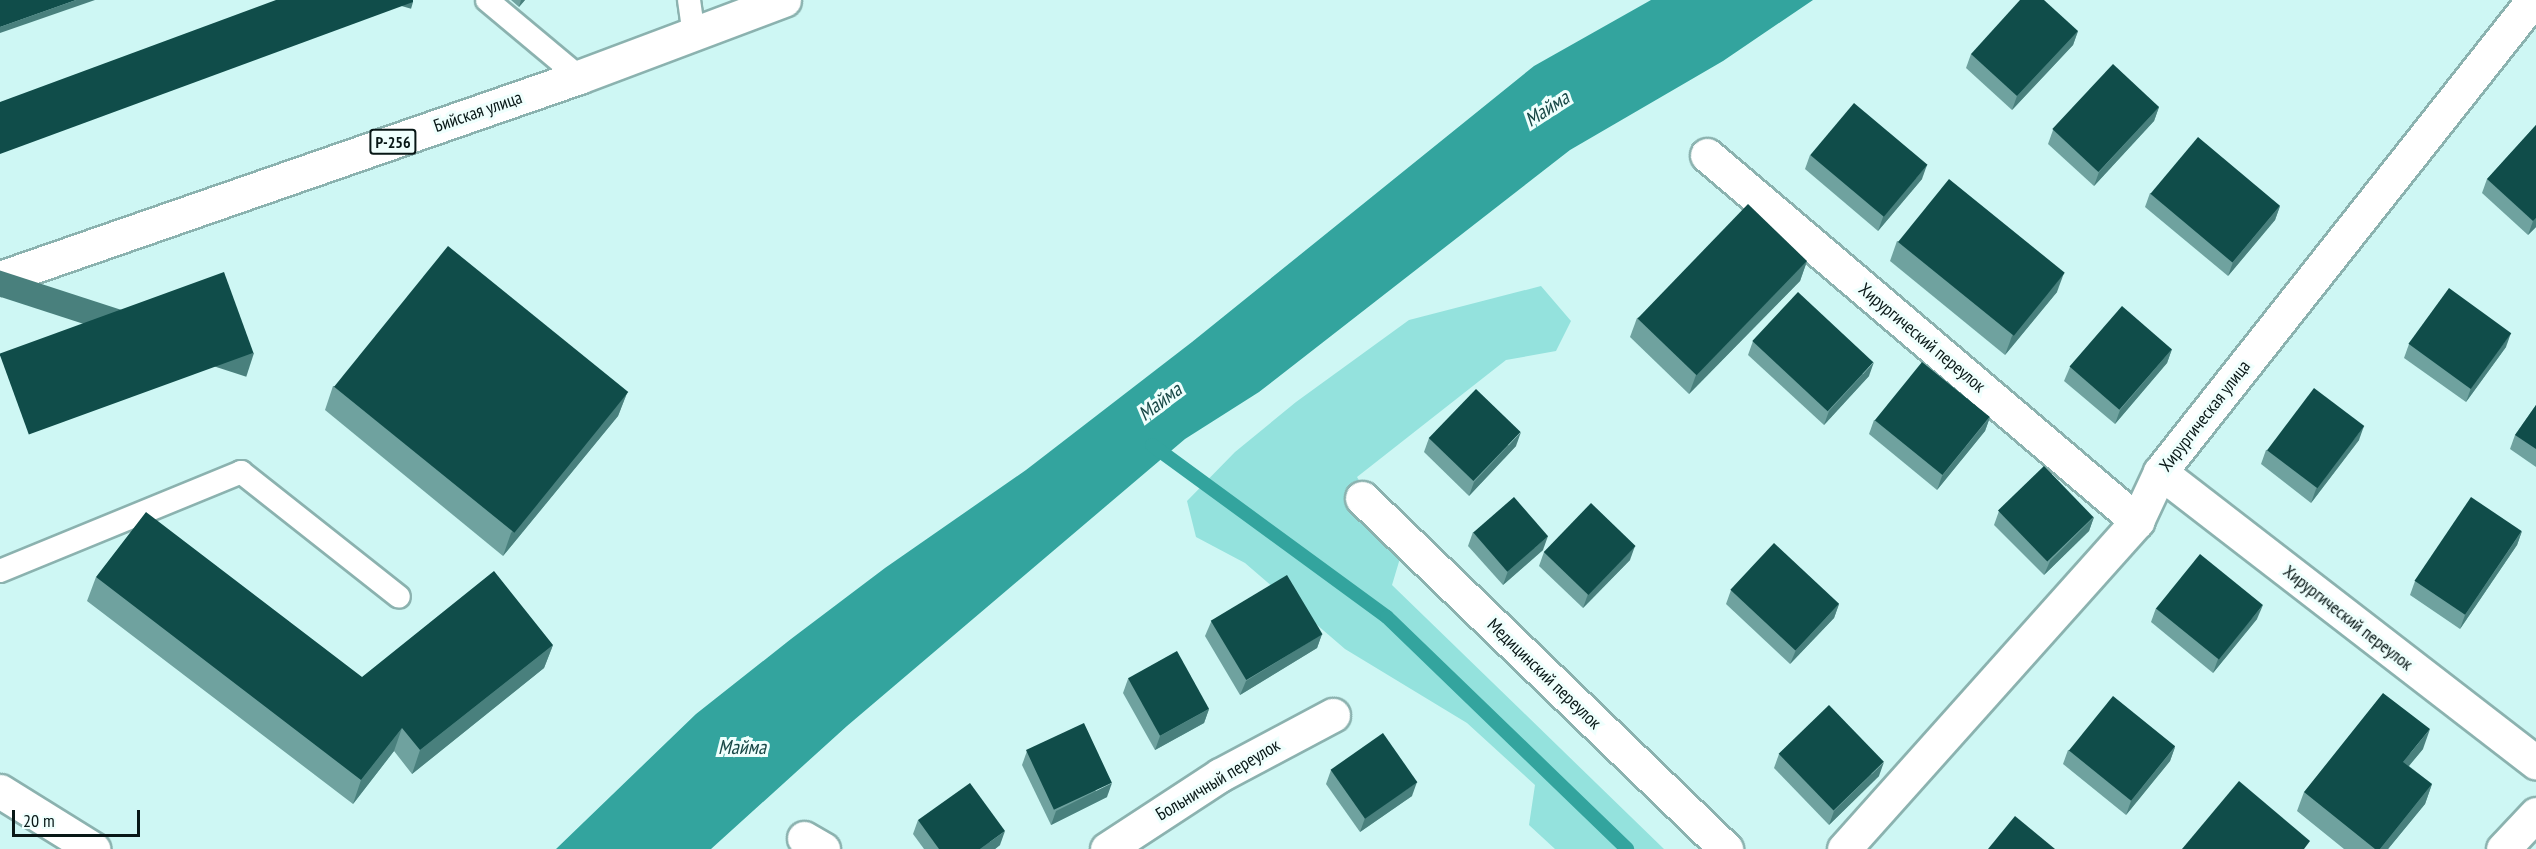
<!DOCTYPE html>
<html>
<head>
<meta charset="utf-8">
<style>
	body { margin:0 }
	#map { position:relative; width:2536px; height:849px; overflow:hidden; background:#cef7f4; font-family:"PT Sans Narrow",sans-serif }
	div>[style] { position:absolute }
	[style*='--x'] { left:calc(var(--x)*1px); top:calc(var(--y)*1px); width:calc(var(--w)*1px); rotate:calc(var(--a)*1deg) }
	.green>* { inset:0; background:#94e2dd }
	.water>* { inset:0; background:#33a49e }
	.stream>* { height:14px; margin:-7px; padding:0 7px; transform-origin:7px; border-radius:7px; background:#33a49e }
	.roads { filter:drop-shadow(2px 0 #8bb2af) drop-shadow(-2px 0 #8bb2af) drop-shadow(0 2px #8bb2af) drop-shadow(0 -2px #8bb2af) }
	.service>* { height:22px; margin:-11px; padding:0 11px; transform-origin:11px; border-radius:11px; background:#fff }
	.minor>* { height:33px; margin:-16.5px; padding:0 16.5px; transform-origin:16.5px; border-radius:16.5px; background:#fff }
	.primary>* { height:33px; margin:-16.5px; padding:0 16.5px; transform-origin:16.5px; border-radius:16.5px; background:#fff }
	.wall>* { inset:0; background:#6fa29f }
	.shaded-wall>* { inset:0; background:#49807d; transform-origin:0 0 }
	.building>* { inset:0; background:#104d4a; transform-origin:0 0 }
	span { translate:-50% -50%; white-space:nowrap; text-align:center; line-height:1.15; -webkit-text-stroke:6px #effffd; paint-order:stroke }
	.shield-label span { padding:2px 4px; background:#effffd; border:2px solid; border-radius:4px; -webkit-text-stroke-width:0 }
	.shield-label { font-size:16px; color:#081716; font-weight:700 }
	.street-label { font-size:18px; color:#081716 }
	.water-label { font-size:20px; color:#184846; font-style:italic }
	.scale { position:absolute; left:12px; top:810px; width:128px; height:27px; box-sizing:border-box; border:3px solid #081716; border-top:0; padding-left:8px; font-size:18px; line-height:21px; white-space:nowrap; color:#081716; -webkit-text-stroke:4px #effffd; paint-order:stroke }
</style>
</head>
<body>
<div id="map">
	<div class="green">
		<div style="clip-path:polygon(1541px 286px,1571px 321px,1556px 351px,1506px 360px,1357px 477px,1401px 555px,1392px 585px,1664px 849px,1555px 849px,1529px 825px,1535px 785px,1467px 723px,1345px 649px,1245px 563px,1196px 537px,1187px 501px,1235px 452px,1296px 402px,1409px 320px)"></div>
	</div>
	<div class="water">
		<div style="clip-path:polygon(1651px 0,1813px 0,1723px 61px,1570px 150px,1259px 392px,1185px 439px,847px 726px,711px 849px,556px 849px,696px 714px,791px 639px,885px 568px,1026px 470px,1192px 342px,1534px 66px)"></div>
	</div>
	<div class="stream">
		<div style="--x:1152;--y:445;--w:291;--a:36.2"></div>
		<div style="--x:1387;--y:617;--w:334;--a:44"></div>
	</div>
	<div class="roads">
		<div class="service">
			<div style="--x:487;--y:0;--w:120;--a:39.9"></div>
			<div style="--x:689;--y:0;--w:36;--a:82"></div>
			<div style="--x:0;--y:571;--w:261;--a:-22.3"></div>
			<div style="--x:241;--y:472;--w:201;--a:38.3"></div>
		</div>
		<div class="minor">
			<div style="--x:1707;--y:155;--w:565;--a:40.4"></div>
			<div style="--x:2160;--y:472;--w:475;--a:37.7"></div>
			<div style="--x:1362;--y:498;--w:506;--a:43.96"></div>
			<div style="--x:0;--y:791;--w:110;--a:31.9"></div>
			<div style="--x:804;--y:838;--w:22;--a:30"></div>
			<div style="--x:1107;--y:849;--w:135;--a:-33.2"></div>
			<div style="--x:1220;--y:775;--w:128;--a:-28"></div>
			<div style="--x:1844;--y:849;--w:440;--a:-48.2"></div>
			<div style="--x:2137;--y:521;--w:54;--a:-64.9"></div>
			<div style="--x:2160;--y:472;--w:602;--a:-51.68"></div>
			<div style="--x:2503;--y:849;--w:48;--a:-46.7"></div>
		</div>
		<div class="primary">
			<div style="--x:0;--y:278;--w:613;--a:-19.14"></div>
			<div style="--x:579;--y:77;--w:219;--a:-20.6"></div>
		</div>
	</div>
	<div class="wall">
		<div style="clip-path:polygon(511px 0,525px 0,519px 7px)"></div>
		<div style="clip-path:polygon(2078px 31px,2073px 45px,2012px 110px,1966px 68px,1971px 54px)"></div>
		<div style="clip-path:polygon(2159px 107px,2154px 121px,2094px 186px,2048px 144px,2053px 130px)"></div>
		<div style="clip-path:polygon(2536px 125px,2536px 227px,2528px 235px,2482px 193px,2487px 179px)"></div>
		<div style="clip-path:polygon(1810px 155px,1922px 179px,1878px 231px,1805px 169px)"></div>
		<div style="clip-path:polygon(2150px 193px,2280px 206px,2275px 220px,2228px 276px,2145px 207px)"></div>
		<div style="clip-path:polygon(1897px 241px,2057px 292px,2005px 355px,1890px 261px)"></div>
		<div style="clip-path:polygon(1807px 261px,1800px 281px,1689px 394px,1630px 337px,1637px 318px)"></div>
		<div style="clip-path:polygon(1753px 341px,1869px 376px,1824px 425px,1748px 355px)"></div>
		<div style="clip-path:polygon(2409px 344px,2506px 347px,2466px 402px,2404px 358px)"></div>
		<div style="clip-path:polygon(2172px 349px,2167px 363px,2115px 424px,2064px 381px,2070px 367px)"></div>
		<div style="clip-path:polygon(333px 386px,627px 393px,618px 416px,503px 556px,325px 410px)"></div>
		<div style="clip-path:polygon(2536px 405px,2536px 467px,2510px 449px,2515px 435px)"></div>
		<div style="clip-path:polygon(1990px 417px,1985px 431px,1937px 490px,1869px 434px,1874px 420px)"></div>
		<div style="clip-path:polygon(1429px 438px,1516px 446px,1469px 496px,1424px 452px)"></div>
		<div style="clip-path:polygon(2359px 440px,2311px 503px,2261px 464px,2266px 450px)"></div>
		<div style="clip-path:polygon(1999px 511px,2094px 517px,2089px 531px,2044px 575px,1994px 525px)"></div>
		<div style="clip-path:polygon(2522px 531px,2517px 545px,2460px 629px,2410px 595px,2415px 581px)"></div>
		<div style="clip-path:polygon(1473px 532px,1543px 550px,1503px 585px,1468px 546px)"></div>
		<div style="clip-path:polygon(1544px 552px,1630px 560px,1583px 608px,1539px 566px)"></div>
		<div style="clip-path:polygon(96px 577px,362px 677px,553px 645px,544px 668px,412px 774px,394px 751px,353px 804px,87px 601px)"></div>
		<div style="clip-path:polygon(1731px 590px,1839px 604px,1834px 618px,1790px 664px,1726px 604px)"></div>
		<div style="clip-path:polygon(2156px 608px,2257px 619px,2213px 673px,2151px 622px)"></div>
		<div style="clip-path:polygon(1211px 622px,1322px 634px,1317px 648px,1240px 695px,1205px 636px)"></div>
		<div style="clip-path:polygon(1128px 679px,1209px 709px,1204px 723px,1155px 750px,1123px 693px)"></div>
		<div style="clip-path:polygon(2175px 747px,2170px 761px,2126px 815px,2063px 764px,2068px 750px)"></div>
		<div style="clip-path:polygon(2423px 749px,2409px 766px,2432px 784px,2425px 804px,2388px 849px,2344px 849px,2297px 811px,2304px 792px)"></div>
		<div style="clip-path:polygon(1027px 751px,1107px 797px,1051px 825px,1022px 765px)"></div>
		<div style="clip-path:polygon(1779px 754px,1879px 776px,1829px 825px,1774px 768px)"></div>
		<div style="clip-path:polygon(1331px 770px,1412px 796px,1360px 832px,1326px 784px)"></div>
		<div style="clip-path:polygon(918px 820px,1000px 845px,995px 849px,924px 849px,913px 834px)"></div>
	</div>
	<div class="shaded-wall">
		<div style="clip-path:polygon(76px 0,95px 0,0 33px,0 27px)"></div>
		<div style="clip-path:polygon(521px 0,525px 0,519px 7px)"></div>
		<div style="left:413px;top:2px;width:7px;height:440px;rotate:106deg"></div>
		<div style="clip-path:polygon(2078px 31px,2073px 45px,2012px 110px,2017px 96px)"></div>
		<div style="clip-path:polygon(2159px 107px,2154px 121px,2094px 186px,2099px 172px)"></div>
		<div style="clip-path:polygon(1927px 165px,1922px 179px,1878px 231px,1883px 217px)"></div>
		<div style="clip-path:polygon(2280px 206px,2275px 220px,2228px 276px,2233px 262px)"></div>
		<div style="clip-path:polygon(2536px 218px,2536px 227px,2528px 235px,2533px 221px)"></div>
		<div style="clip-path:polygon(1807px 261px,1800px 281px,1689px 394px,1696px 375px)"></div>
		<div style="clip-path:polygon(2064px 273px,2057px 292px,2005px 355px,2012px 336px)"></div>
		<div style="clip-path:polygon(2511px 333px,2506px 347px,2466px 402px,2471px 388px)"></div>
		<div style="clip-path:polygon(2172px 349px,2167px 363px,2115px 424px,2120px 410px)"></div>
		<div style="left:254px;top:353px;width:25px;height:272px;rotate:108deg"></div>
		<div style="clip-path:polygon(1874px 362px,1869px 376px,1824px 425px,1829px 411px)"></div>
		<div style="clip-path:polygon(627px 393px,618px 416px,503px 556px,511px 533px)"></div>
		<div style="clip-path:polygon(1990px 417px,1985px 431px,1937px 490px,1942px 476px)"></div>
		<div style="clip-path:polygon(2364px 426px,2359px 440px,2311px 503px,2316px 489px)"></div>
		<div style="clip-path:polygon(1521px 432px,1516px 446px,1469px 496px,1474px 482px)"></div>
		<div style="clip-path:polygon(2094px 517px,2089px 531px,2044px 575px,2050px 561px)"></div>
		<div style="clip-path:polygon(2522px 531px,2517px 545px,2460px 629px,2465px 615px)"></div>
		<div style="clip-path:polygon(1548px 536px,1543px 550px,1503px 585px,1508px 571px)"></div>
		<div style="clip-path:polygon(1635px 546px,1630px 560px,1583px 608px,1588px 594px)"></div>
		<div style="clip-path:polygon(1839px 604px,1834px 618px,1790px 664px,1796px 650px)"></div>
		<div style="clip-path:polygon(2263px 605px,2257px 619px,2213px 673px,2218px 659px)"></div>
		<div style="clip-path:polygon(1322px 634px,1317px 648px,1240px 695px,1246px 681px)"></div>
		<div style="clip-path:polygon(553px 645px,544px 668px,412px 774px,420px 750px)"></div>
		<div style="clip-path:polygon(1209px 709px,1204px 723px,1155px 750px,1160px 736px)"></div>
		<div style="clip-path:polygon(402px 728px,394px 751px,353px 804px,361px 780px)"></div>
		<div style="clip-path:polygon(2430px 729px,2423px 749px,2396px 781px,2403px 762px)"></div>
		<div style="clip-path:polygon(2175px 747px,2170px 761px,2126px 815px,2131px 801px)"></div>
		<div style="clip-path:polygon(1884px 762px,1879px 776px,1829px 825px,1834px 811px)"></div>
		<div style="clip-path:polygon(1417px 782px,1412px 796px,1360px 832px,1365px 818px)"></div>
		<div style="clip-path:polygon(1112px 783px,1107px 797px,1051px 825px,1056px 811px)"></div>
		<div style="clip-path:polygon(2432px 784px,2425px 804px,2388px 849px,2380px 849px)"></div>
		<div style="clip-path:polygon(1005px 831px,1000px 845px,995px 849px,980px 849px)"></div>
	</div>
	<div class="building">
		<div style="clip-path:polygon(0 0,76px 0,0 27px)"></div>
		<div style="clip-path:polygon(276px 0,413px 0,413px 2px,0 154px,0 102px)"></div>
		<div style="clip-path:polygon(2020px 0,2044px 0,2078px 31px,2017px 96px,1971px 54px)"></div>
		<div style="left:2113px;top:64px;width:63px;height:89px;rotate:43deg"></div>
		<div style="left:1854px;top:103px;width:96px;height:68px;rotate:40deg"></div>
		<div style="clip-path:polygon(2536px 125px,2536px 218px,2533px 221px,2487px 179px)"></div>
		<div style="left:2198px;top:137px;width:107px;height:74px;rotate:40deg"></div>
		<div style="left:1949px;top:179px;width:149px;height:81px;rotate:39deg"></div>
		<div style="left:1748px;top:204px;width:82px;height:159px;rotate:44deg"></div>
		<div style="left:448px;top:246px;width:232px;height:181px;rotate:39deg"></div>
		<div style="left:224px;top:272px;width:86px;height:239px;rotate:70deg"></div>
		<div style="left:2449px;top:288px;width:77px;height:69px;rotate:36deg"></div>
		<div style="left:1798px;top:292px;width:103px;height:67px;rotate:43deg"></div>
		<div style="left:2122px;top:306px;width:66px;height:80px;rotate:41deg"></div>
		<div style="left:1922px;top:362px;width:87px;height:75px;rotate:39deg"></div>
		<div style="left:2314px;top:388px;width:63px;height:78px;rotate:37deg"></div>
		<div style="left:1476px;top:389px;width:62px;height:68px;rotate:44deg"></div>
		<div style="clip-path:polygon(2536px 405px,2536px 449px,2515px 435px)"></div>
		<div style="left:2044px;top:466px;width:71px;height:64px;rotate:46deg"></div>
		<div style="left:1514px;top:497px;width:52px;height:54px;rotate:49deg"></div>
		<div style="left:2471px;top:497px;width:61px;height:101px;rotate:34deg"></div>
		<div style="left:1591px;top:503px;width:62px;height:68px;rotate:44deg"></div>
		<div style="clip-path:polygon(146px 512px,362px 677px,494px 571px,553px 645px,420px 750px,402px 728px,361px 780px,96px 577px)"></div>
		<div style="left:1774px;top:543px;width:89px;height:64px;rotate:43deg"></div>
		<div style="left:2200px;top:554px;width:81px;height:70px;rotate:39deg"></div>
		<div style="left:1287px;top:575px;width:69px;height:89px;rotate:59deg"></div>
		<div style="left:1177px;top:651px;width:66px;height:56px;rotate:61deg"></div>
		<div style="clip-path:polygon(2383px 693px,2430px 729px,2403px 762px,2432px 784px,2380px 849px,2375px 849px,2304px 792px)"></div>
		<div style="left:2113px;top:696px;width:80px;height:70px;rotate:39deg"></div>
		<div style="left:1829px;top:705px;width:79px;height:70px;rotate:46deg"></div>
		<div style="left:1084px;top:723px;width:66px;height:64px;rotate:65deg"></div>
		<div style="left:1383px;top:733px;width:60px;height:64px;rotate:55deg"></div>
		<div style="clip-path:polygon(2239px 781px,2310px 841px,2304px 849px,2182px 849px)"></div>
		<div style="clip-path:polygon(970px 783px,1005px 831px,980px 849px,939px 849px,918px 820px)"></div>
		<div style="clip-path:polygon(2015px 816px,2055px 849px,1988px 849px)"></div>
	</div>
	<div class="shield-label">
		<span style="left:393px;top:142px">Р-256</span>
	</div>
	<div class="street-label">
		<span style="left:478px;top:112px;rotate:-19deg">Бийская улица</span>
		<span style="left:1922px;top:338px;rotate:40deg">Хирургический переулок</span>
		<span style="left:2205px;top:416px;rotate:-52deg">Хирургическая улица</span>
		<span style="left:2348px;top:618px;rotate:38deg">Хирургический переулок</span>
		<span style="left:1544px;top:674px;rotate:44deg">Медицинский переулок</span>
		<span style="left:1218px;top:780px;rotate:-31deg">Больничный переулок</span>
	</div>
	<div class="water-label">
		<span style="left:1547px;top:109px;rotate:-33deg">Майма</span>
		<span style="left:1160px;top:402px;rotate:-37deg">Майма</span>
		<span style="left:742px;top:747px">Майма</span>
	</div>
	<div class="scale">20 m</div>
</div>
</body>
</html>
